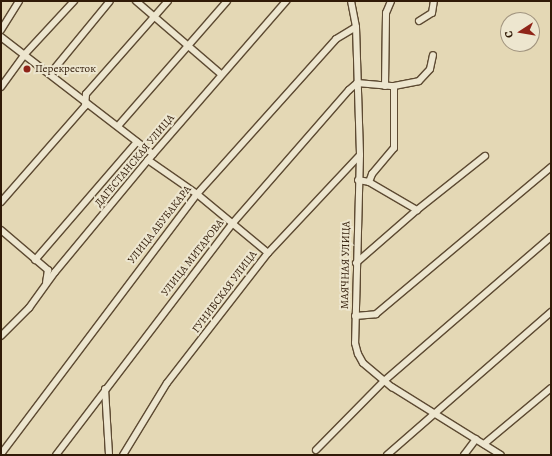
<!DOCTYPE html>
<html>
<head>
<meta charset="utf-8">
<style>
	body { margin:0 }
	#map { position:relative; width:552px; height:456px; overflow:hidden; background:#e4d8b5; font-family:Alegreya,serif }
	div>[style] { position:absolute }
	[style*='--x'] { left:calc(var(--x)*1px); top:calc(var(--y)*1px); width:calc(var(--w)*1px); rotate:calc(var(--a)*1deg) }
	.roads { filter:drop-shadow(1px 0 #5d4a32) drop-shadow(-1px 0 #5d4a32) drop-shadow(0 1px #5d4a32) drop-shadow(0 -1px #5d4a32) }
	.minor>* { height:6px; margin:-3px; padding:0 3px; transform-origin:3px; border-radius:3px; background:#ede6cf }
	.dots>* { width:11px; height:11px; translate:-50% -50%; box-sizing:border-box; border:2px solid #ede6cf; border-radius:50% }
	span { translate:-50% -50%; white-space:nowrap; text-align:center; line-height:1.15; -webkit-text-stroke:4px #ede6cf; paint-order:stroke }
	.poi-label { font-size:11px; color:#301a07 }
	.left { translate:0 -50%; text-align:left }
	.street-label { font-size:11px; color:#301a07 }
	.frame { position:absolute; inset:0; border:2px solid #301a07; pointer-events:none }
	.north { position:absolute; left:500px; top:12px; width:40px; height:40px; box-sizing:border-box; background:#ede6cf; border:1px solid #a1947f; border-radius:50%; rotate:258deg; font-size:11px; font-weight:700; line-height:16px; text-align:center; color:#301a07 }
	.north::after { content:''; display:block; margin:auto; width:14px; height:18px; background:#8f2418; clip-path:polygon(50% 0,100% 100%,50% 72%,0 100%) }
</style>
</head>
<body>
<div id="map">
	<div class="roads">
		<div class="minor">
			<div style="--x:136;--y:1;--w:112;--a:40.7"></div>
			<div style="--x:351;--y:1;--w:26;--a:79"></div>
			<div style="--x:356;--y:27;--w:128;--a:88.2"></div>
			<div style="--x:360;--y:155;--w:188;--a:91.5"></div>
			<div style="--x:355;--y:343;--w:11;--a:75"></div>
			<div style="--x:358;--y:354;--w:10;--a:61"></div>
			<div style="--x:363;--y:363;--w:38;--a:40"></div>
			<div style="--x:392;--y:387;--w:128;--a:32"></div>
			<div style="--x:419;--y:21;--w:15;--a:-32"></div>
			<div style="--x:432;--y:13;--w:12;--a:-81"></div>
			<div style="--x:1;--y:30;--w:34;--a:-58"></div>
			<div style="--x:1;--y:37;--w:192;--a:37.6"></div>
			<div style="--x:50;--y:74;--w:94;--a:-50.6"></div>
			<div style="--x:385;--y:86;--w:73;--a:-89.2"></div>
			<div style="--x:386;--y:13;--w:13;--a:-67"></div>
			<div style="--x:1;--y:87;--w:39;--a:-54"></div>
			<div style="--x:24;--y:55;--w:74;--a:-47.2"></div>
			<div style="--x:118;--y:126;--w:166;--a:-48.9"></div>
			<div style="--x:148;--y:160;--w:60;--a:34.8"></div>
			<div style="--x:197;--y:194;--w:92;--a:39.7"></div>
			<div style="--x:358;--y:180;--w:11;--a:10"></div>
			<div style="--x:369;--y:182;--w:56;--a:30.3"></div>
			<div style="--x:369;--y:182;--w:9;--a:-69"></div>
			<div style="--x:372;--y:174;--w:34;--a:-50"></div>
			<div style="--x:394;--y:148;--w:62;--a:-90"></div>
			<div style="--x:1;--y:202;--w:128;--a:-48.8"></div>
			<div style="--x:85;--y:106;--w:12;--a:-85"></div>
			<div style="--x:86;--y:94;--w:124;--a:-48.6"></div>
			<div style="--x:1;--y:230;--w:62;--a:40.4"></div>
			<div style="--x:48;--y:270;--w:12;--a:99"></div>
			<div style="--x:35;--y:260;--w:156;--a:-49.2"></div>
			<div style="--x:356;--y:263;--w:81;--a:-41"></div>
			<div style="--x:417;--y:210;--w:87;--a:-38.5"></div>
			<div style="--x:355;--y:316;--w:21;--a:-5"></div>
			<div style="--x:376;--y:314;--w:229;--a:-40"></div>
			<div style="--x:1;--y:336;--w:40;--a:-45"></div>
			<div style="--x:29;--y:308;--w:44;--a:-54.2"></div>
			<div style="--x:55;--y:272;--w:146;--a:-50.3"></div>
			<div style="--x:148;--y:160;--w:211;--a:-49"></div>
			<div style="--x:105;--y:389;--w:66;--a:86.5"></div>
			<div style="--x:484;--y:444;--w:87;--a:-39.9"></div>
			<div style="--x:316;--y:450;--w:97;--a:-45.4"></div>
			<div style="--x:384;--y:381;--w:221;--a:-40.8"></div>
			<div style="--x:1;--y:454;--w:326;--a:-53"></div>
			<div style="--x:197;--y:194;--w:208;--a:-48.1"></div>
			<div style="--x:336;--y:39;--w:23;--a:-31"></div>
			<div style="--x:56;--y:455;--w:290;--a:-52.7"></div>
			<div style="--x:232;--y:224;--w:178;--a:-48.9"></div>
			<div style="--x:349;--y:90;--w:11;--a:-41"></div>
			<div style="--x:357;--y:83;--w:37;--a:5"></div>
			<div style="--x:394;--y:86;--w:25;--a:-11"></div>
			<div style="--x:419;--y:81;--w:16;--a:-47"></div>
			<div style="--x:430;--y:69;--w:14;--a:-78"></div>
			<div style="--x:123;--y:455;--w:84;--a:-58.6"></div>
			<div style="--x:167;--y:383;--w:165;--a:-52.2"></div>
			<div style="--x:268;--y:253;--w:134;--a:-46.8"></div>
			<div style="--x:387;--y:455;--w:218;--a:-41.1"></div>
			<div style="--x:464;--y:455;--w:20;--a:-53"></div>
		</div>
	</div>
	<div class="dots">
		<div style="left:27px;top:69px;background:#8f2418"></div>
	</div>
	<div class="poi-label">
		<span class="left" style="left:35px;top:69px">Перекресток</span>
	</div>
	<div class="street-label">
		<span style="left:135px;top:161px;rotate:-50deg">ДАГЕСТАНСКАЯ УЛИЦА</span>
		<span style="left:160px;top:225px;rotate:-52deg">УЛИЦА АБУБАКАРА</span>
		<span style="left:193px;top:258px;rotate:-52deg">УЛИЦА МИТАРОВА</span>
		<span style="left:346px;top:265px;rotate:-89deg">МАЯЧНАЯ УЛИЦА</span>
		<span style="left:225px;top:292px;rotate:-53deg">ГУНИБСКАЯ УЛИЦА</span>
	</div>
	<div class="frame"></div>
	<div class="north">С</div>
</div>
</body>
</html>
